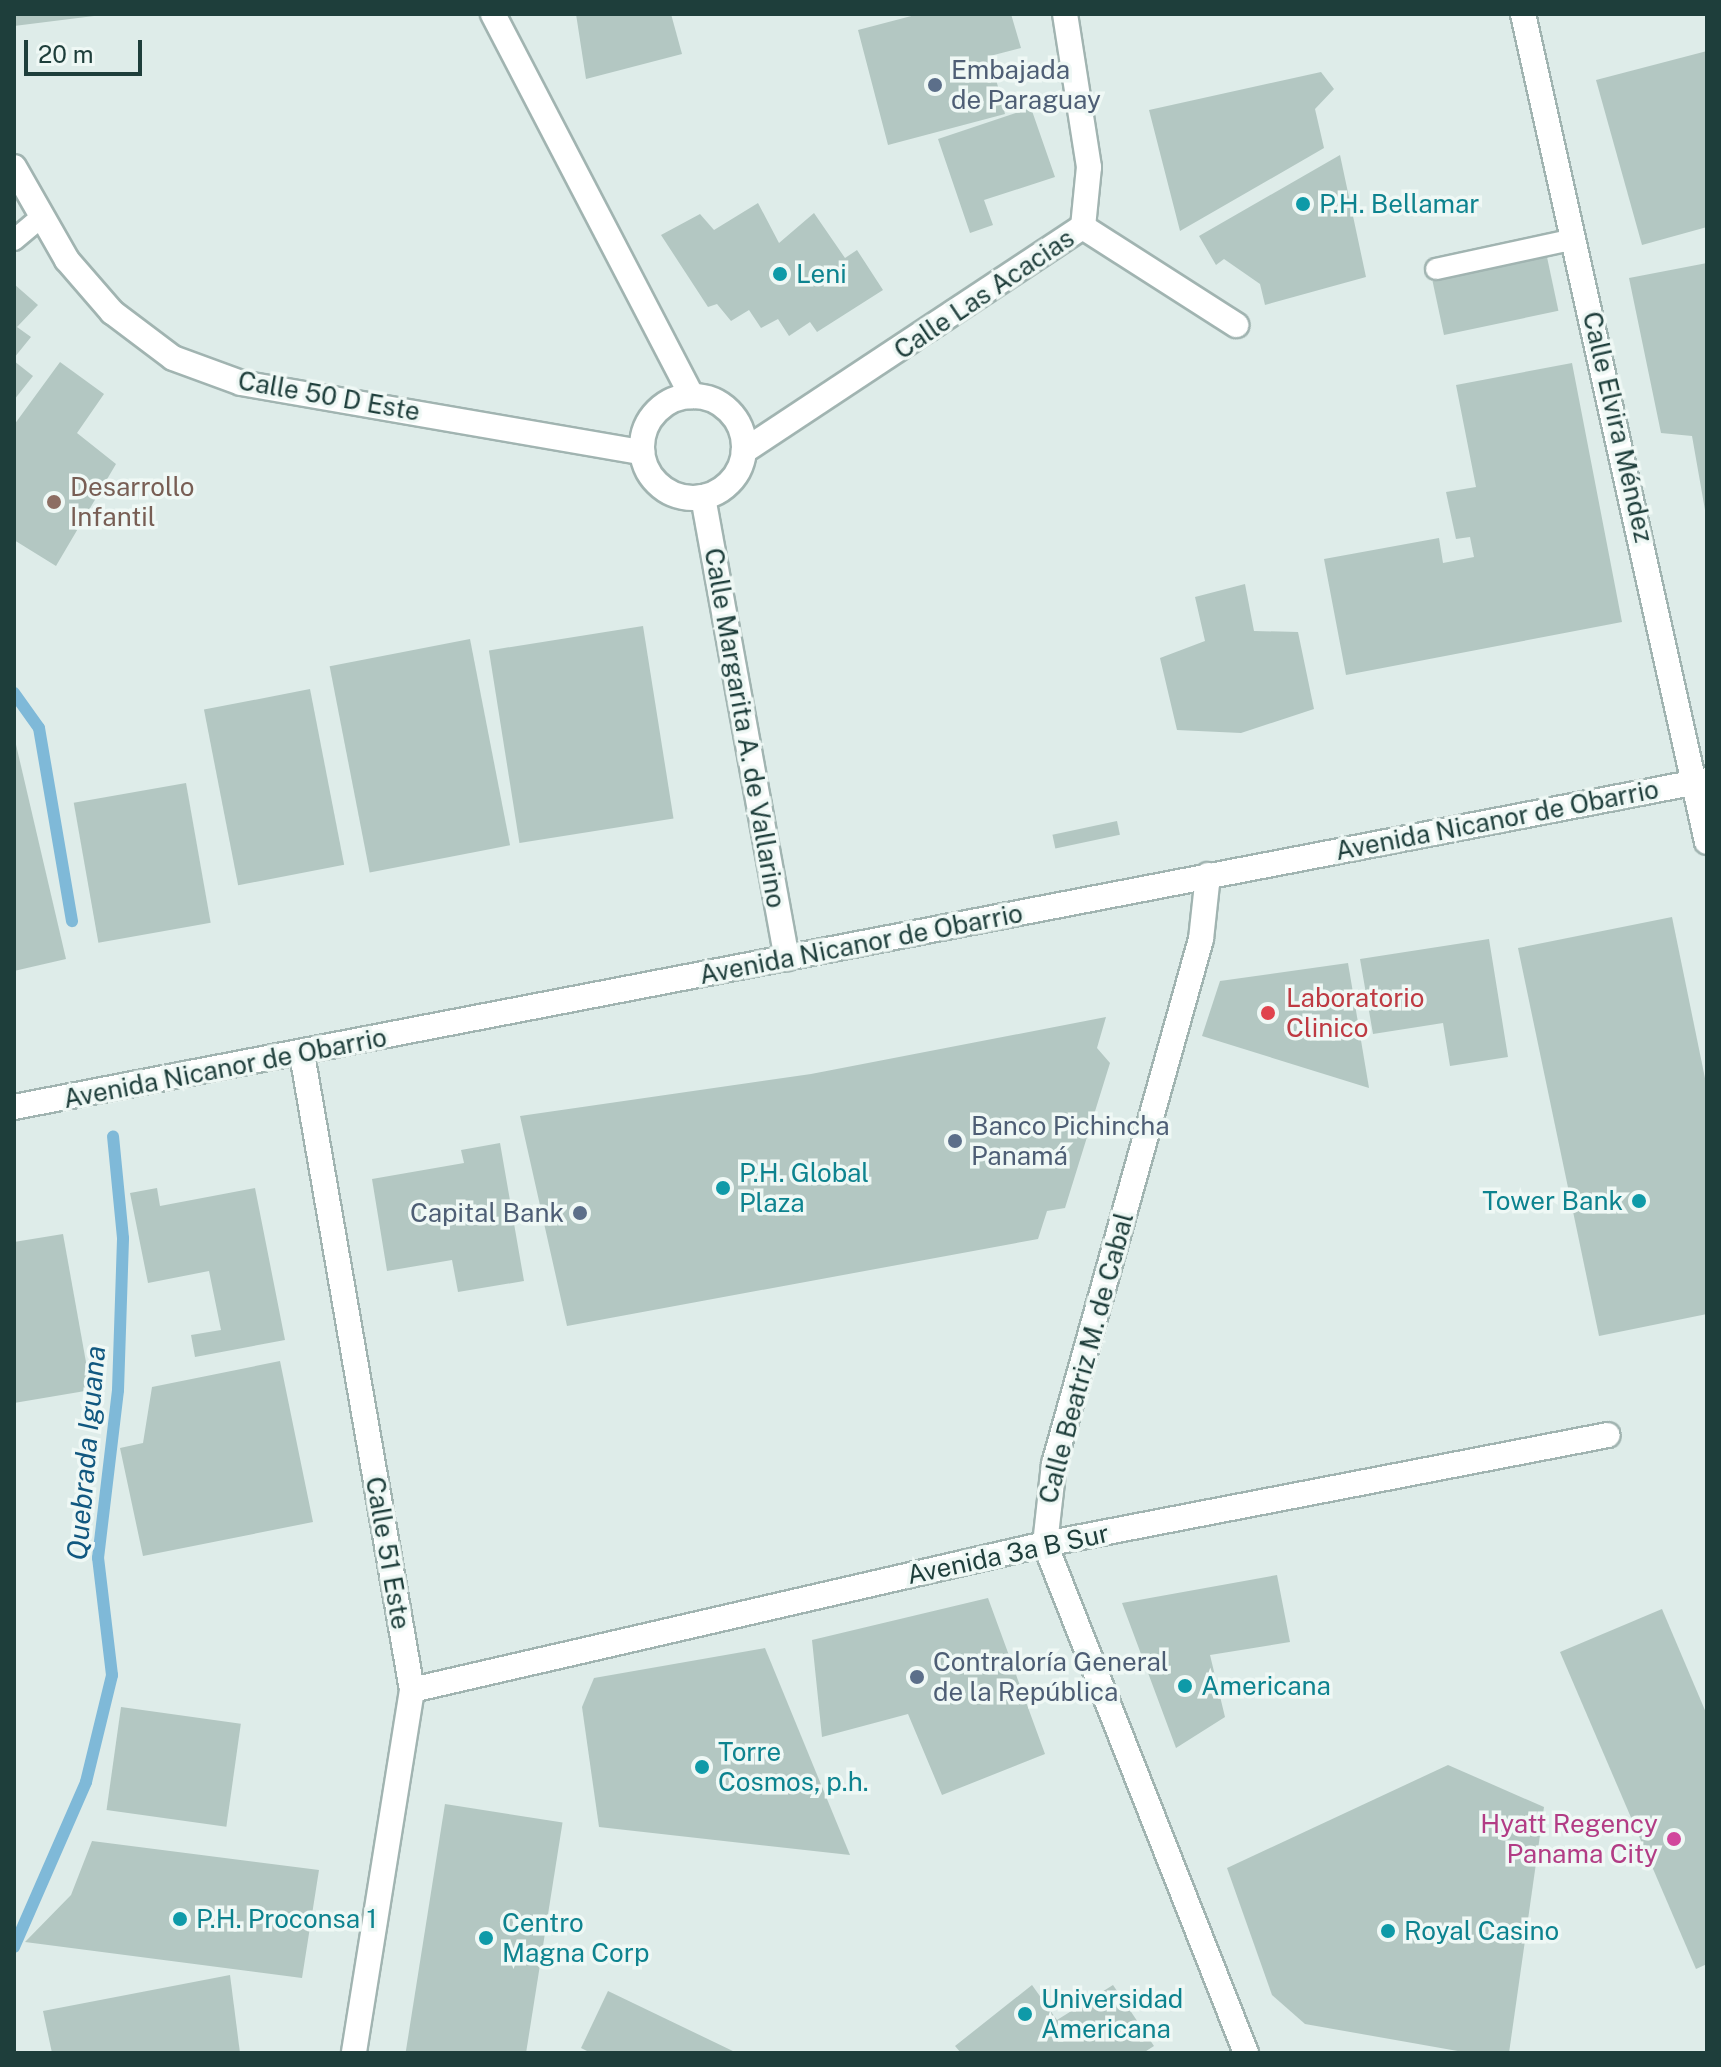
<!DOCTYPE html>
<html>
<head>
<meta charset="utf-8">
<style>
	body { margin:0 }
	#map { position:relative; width:1721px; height:2067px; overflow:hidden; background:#deece9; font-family:"Public Sans",sans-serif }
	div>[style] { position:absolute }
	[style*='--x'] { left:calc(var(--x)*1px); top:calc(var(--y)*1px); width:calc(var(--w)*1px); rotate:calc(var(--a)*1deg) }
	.stream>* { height:12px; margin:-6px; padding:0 6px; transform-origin:6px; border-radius:6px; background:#7fb9d8 }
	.building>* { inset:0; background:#b3c7c2; transform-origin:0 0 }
	.roads { filter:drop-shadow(2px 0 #a1b4b1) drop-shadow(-2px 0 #a1b4b1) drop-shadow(0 2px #a1b4b1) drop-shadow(0 -2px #a1b4b1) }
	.lane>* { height:20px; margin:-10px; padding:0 10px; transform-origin:10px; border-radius:10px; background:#fff }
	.street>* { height:24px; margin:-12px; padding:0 12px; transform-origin:12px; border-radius:12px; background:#fff }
	.street>.ring { margin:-12px; padding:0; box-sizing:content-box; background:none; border:24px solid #fff; border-radius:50% }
	.secondary>* { height:24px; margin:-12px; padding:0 12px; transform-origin:12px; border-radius:12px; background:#fff }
	.dots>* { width:22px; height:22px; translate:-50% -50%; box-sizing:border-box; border:4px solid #eff8f5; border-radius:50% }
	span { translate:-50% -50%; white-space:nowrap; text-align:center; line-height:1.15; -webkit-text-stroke:7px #eff8f5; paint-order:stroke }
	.service-label { font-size:26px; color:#4e5e75 }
	.left { translate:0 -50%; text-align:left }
	.right { translate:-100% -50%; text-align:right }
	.culture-label { font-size:26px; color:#0d838f }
	.street-label { font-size:26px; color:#1e3e3b }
	.education-label { font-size:26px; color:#785e54 }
	.health-label { font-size:26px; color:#be3a42 }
	.hotel-label { font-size:26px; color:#b23c85 }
	.water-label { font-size:28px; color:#115880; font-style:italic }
	.frame { position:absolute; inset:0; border:16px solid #1e3e3b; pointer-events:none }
	.scale { position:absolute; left:24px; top:40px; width:118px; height:36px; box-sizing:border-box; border:4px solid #1e3e3b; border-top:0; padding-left:10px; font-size:24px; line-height:28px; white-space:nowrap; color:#1e3e3b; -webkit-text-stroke:6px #eff8f5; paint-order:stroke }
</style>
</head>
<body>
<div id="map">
	<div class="stream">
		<div style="--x:14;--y:693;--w:43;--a:54.5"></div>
		<div style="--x:39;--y:728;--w:196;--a:80.3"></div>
		<div style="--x:14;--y:1947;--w:180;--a:-66.4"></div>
		<div style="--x:86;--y:1782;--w:110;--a:-76.3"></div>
		<div style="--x:112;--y:1675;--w:118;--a:-96.8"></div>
		<div style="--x:98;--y:1558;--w:169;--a:-83.2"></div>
		<div style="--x:118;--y:1390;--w:152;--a:-88.1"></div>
		<div style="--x:123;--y:1238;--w:102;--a:-95.6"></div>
	</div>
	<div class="building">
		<div style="clip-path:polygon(14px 14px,94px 14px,94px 16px,14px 26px)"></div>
		<div style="clip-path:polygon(576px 14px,671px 14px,682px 54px,586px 79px)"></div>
		<div style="clip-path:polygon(919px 14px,1011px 14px,1021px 48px,990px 56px,1005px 114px,888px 145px,858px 30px)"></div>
		<div style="clip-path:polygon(1707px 51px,1707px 227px,1642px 245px,1596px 80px)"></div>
		<div style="clip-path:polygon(1321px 72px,1334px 89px,1315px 109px,1324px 148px,1180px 231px,1149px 110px)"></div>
		<div style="clip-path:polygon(1031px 108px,1055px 177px,984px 200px,993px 225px,970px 233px,938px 139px)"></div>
		<div style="clip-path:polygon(1340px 155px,1366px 277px,1265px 305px,1260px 284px,1224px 259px,1216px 265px,1199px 236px)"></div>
		<div style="clip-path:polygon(758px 203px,779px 243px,814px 213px,845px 258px,857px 250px,883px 290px,817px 332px,810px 322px,789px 336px,778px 319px,761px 328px,749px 310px,731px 321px,717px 304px,708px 307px,661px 235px,700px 214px,714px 230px)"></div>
		<div style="left:1547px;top:257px;width:55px;height:117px;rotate:78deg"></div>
		<div style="clip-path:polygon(1707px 263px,1707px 510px,1705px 510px,1692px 436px,1661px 433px,1629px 278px)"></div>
		<div style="clip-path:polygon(14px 284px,38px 305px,17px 327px,31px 337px,14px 358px)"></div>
		<div style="clip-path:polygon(14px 361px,33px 376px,14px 400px)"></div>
		<div style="clip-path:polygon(60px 362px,104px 394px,77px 433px,116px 464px,56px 566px,14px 540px,14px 425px)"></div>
		<div style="clip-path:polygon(1572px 363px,1622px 622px,1346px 675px,1324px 559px,1439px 538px,1443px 563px,1474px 557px,1470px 537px,1456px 539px,1446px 492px,1476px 487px,1456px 385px)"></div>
		<div style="clip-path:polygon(1245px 584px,1254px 631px,1298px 632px,1314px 709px,1241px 733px,1177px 730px,1160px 658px,1205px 641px,1195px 597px)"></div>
		<div style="left:643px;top:626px;width:195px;height:156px;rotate:81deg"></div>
		<div style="left:470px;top:639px;width:210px;height:143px;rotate:79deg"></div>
		<div style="left:310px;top:689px;width:179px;height:108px;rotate:79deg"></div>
		<div style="clip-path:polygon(14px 736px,66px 959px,14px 971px)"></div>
		<div style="left:186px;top:783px;width:142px;height:114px;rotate:80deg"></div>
		<div style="left:1117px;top:821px;width:14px;height:66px;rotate:78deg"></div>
		<div style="clip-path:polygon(1672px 917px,1707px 1088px,1707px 1314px,1599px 1336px,1518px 948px)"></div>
		<div style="clip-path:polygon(1489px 939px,1508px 1057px,1450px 1066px,1443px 1023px,1373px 1034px,1360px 959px)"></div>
		<div style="clip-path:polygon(1348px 963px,1369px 1088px,1202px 1036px,1220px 981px)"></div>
		<div style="clip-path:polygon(1106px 1017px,1097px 1048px,1110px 1063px,1065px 1208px,1047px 1211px,1038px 1239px,567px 1326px,520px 1116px,811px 1074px)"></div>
		<div style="clip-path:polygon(500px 1143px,524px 1281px,458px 1292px,452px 1260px,387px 1271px,372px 1179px,464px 1163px,461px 1150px)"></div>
		<div style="clip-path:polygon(157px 1188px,160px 1206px,255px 1188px,285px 1340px,195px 1357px,191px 1335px,221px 1330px,209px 1271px,148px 1283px,130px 1193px)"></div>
		<div style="clip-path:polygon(63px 1234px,91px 1390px,14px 1403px,14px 1242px)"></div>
		<div style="clip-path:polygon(280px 1361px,313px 1522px,143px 1556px,120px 1448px,143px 1443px,152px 1387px)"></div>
		<div style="clip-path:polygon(1277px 1575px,1290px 1642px,1210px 1655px,1225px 1717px,1176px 1748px,1122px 1603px)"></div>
		<div style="clip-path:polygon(988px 1598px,1045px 1754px,942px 1795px,908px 1714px,822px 1737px,812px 1640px)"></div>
		<div style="clip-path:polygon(1662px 1609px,1707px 1715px,1707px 1964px,1696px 1969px,1560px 1652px)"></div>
		<div style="clip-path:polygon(765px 1648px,850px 1855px,599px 1827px,582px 1707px,594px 1678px)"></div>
		<div style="left:121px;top:1707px;width:121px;height:104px;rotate:8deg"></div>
		<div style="clip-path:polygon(1448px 1765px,1544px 1807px,1509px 2053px,1469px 2053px,1305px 2024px,1272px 1995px,1227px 1868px)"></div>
		<div style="left:445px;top:1804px;width:119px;height:251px;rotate:9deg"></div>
		<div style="clip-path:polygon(92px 1841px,319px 1870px,302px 1978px,25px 1942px,71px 1895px)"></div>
		<div style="clip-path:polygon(230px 1975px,240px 2053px,52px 2053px,43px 2011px)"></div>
		<div style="clip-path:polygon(1032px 1985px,1057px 2020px,1113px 1985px,1154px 2046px,1143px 2053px,961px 2053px,955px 2046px)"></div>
		<div style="clip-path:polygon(608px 1991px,737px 2053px,591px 2053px,581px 2048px)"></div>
	</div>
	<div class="roads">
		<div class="lane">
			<div style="--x:14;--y:240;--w:35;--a:-40"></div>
			<div style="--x:1436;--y:269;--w:142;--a:-12.2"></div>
		</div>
		<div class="street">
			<div style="--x:493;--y:14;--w:431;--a:62.5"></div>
			<div style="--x:1523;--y:14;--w:848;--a:77.47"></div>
			<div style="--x:14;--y:167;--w:107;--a:60.3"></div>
			<div style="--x:67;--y:260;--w:69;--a:49.1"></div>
			<div style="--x:112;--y:312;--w:76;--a:37"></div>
			<div style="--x:173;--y:358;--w:72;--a:20.2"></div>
			<div style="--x:241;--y:383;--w:407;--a:9.8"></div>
			<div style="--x:1083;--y:227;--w:182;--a:32.6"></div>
			<div class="ring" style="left:642px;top:396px;width:78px;height:78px"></div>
			<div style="--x:744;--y:451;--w:406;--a:-33.5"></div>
			<div style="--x:1083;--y:227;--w:60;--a:-84.3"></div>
			<div style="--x:1089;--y:167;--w:155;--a:-98.9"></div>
			<div style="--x:703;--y:497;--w:469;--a:79.7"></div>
			<div style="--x:1208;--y:875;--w:64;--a:96.2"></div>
			<div style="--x:1201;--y:939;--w:545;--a:105.64"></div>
			<div style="--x:1054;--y:1464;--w:81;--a:96.4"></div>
			<div style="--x:1045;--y:1544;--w:547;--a:68.45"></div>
			<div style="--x:302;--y:1054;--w:645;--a:80.19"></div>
			<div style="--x:412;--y:1690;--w:368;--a:99.1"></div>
			<div style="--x:412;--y:1690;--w:650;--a:-12.99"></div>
			<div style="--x:1045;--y:1544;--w:573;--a:-10.96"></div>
		</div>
		<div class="secondary">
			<div style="--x:14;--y:1107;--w:1724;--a:-10.93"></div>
		</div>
	</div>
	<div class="dots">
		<div style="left:935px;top:85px;background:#5c6f8a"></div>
		<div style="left:1303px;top:204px;background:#0f9aa8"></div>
		<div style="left:780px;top:274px;background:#0f9aa8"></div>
		<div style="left:54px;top:502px;background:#8d6e63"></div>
		<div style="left:1268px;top:1013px;background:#e0444e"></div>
		<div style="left:955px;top:1141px;background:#5c6f8a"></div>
		<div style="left:723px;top:1188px;background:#0f9aa8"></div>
		<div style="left:1639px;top:1201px;background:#0f9aa8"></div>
		<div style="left:580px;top:1213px;background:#5c6f8a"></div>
		<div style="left:917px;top:1677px;background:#5c6f8a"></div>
		<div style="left:1185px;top:1686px;background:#0f9aa8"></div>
		<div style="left:702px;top:1767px;background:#0f9aa8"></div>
		<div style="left:1674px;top:1839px;background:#d1479c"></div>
		<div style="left:180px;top:1919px;background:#0f9aa8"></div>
		<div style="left:1388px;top:1931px;background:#0f9aa8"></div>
		<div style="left:486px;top:1938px;background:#0f9aa8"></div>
		<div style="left:1025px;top:2014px;background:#0f9aa8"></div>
	</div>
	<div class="service-label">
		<span class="left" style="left:951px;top:85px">Embajada<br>de Paraguay</span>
		<span class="left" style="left:971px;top:1141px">Banco Pichincha<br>Panamá</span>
		<span class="right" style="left:564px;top:1213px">Capital Bank</span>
		<span class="left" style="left:933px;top:1677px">Contraloría General<br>de la República</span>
	</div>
	<div class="culture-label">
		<span class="left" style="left:1319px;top:204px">P.H. Bellamar</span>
		<span class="left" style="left:796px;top:274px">Leni</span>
		<span class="left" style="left:739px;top:1188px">P.H. Global<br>Plaza</span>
		<span class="right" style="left:1623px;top:1201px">Tower Bank</span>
		<span class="left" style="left:1201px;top:1686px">Americana</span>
		<span class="left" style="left:718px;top:1767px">Torre<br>Cosmos, p.h.</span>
		<span class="left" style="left:196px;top:1919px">P.H. Proconsa 1</span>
		<span class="left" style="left:502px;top:1938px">Centro<br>Magna Corp</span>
		<span class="left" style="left:1404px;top:1931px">Royal Casino</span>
		<span class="left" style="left:1041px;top:2014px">Universidad<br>Americana</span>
	</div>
	<div class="street-label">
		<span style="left:984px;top:294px;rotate:-34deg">Calle Las Acacias</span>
		<span style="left:329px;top:396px;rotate:10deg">Calle 50 D Este</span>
		<span style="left:1618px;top:427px;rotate:77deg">Calle Elvira Méndez</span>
		<span style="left:745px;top:728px;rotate:80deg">Calle Margarita A. de Vallarino</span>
		<span style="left:1497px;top:820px;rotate:-11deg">Avenida Nicanor de Obarrio</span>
		<span style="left:861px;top:944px;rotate:-11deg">Avenida Nicanor de Obarrio</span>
		<span style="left:225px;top:1068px;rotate:-11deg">Avenida Nicanor de Obarrio</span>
		<span style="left:1086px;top:1358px;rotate:-75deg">Calle Beatriz M. de Cabal</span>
		<span style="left:388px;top:1553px;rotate:80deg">Calle 51 Este</span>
		<span style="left:1008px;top:1554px;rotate:-12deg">Avenida 3a B Sur</span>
	</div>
	<div class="education-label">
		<span class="left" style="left:70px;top:502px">Desarrollo<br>Infantil</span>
	</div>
	<div class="health-label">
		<span class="left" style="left:1286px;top:1013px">Laboratorio<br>Clinico</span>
	</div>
	<div class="hotel-label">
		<span class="right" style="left:1658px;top:1839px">Hyatt Regency<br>Panama City</span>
	</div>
	<div class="water-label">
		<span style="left:86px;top:1453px;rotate:-85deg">Quebrada Iguana</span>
	</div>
	<div class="frame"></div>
	<div class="scale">20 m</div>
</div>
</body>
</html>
